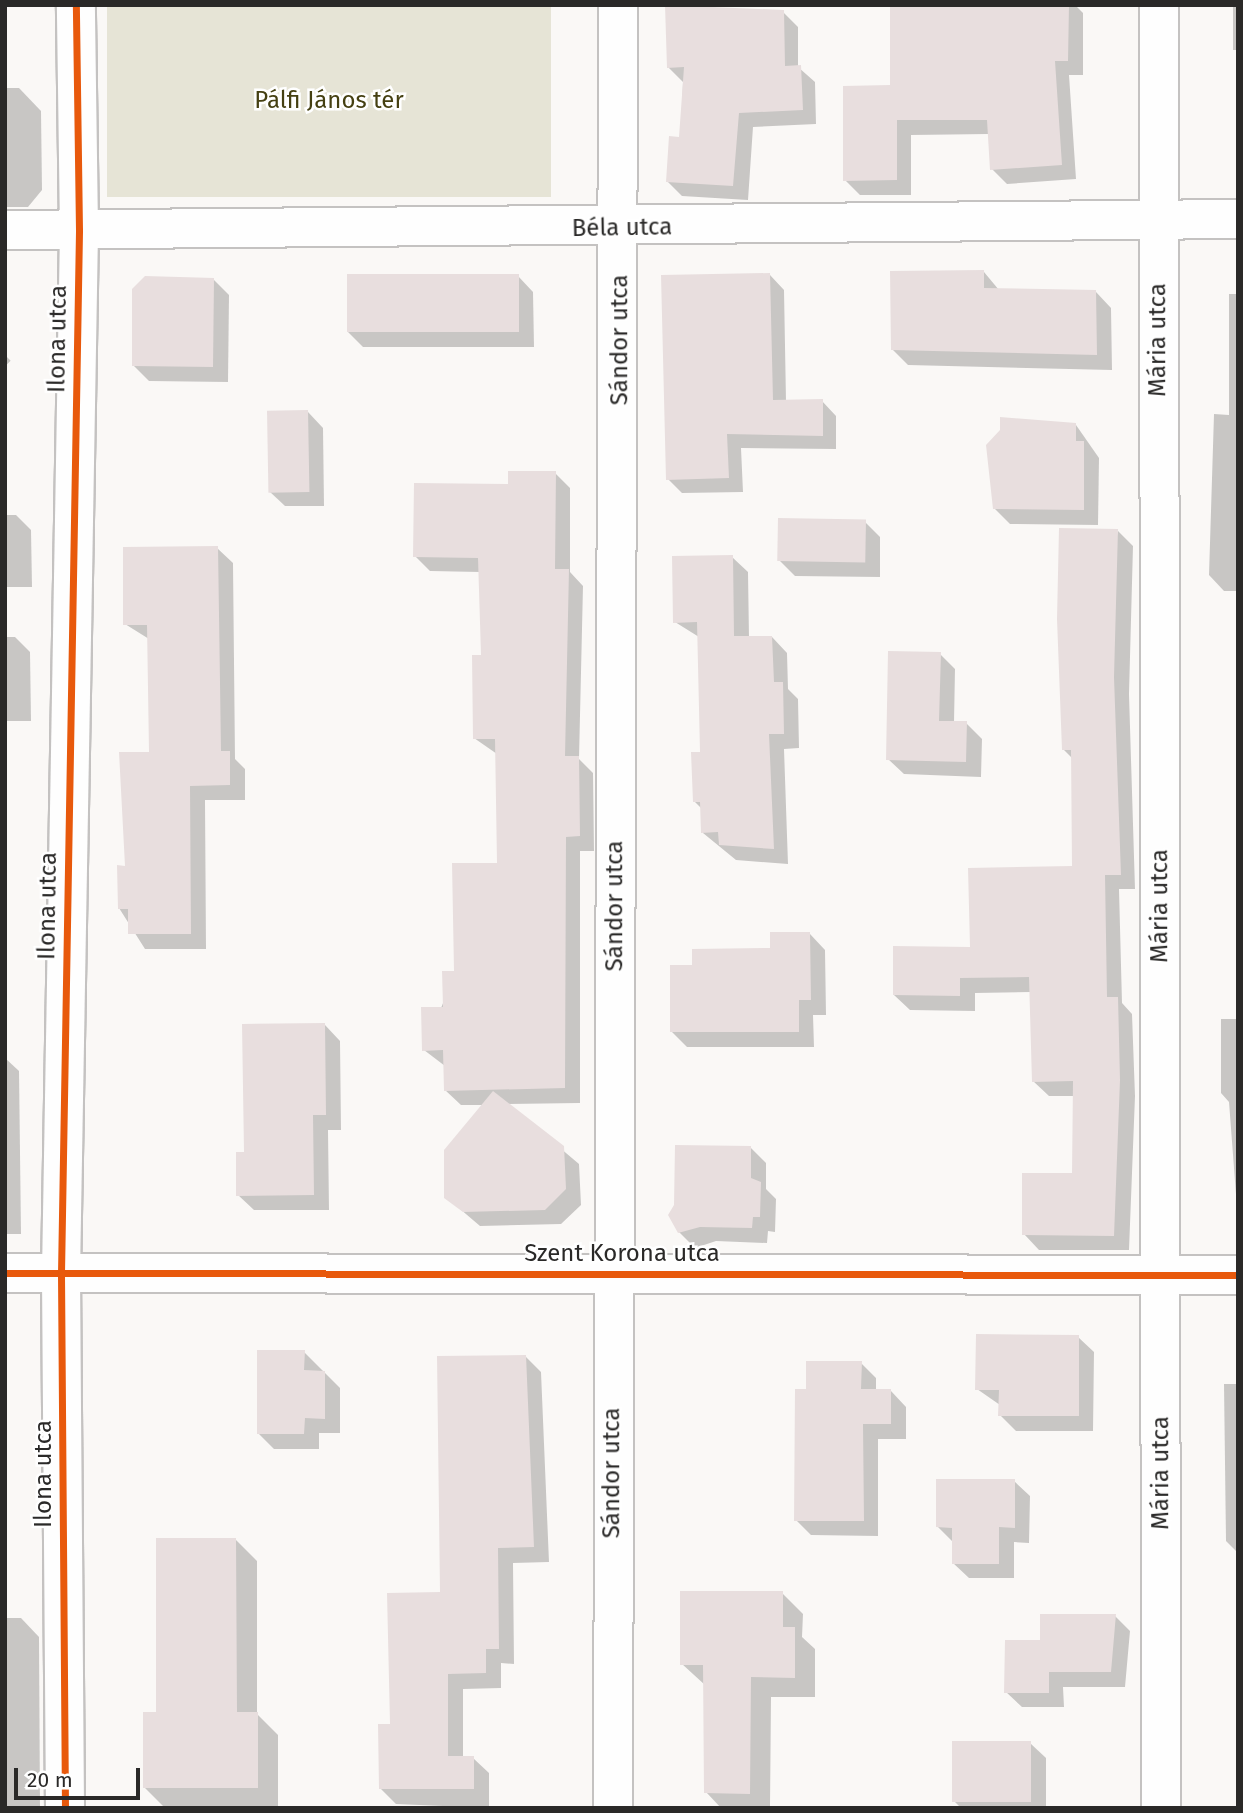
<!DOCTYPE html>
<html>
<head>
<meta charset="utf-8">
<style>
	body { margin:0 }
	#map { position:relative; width:1243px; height:1813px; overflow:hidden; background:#faf8f6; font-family:"Fira Sans",sans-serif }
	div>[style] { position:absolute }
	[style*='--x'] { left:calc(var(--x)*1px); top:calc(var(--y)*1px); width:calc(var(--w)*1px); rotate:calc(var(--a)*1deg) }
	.green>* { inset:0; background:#e6e4d6; transform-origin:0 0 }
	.shadow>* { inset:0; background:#0003; transform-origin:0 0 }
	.building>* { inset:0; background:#e8dede; transform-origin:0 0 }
	.roads { filter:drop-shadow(2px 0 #c4c2c1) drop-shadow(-2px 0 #c4c2c1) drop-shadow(0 2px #c4c2c1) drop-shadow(0 -2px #c4c2c1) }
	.minor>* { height:38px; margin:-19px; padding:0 19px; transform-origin:19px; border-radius:19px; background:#fefefe }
	.cycleway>* { height:7px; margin:-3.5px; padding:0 3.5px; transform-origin:3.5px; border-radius:3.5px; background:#e8590c }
	span { translate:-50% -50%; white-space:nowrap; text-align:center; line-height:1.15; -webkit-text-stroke:5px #fff; paint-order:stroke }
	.park-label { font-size:24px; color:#454012 }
	.street-label { font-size:24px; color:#2a2928 }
	.frame { position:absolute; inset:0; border:7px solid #2a2928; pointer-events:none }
	.scale { position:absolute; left:14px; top:1768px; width:126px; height:32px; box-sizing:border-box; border:4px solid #2a2928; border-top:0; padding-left:9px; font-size:21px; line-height:24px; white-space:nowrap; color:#2a2928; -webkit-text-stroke:5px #fff; paint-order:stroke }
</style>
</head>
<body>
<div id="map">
	<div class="green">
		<div style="left:107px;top:5px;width:444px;height:192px"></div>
	</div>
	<div class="shadow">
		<div style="clip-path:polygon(667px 5px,783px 12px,798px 27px,798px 67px,815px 82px,816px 124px,753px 127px,748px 200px,682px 196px,667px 181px,681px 139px,683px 82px,668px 67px)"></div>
		<div style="clip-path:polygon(892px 5px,1075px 5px,1083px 13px,1083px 75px,1069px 75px,1076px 179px,1007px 184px,992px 169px,989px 134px,911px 135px,911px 195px,860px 195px,845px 180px,892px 87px)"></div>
		<div style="left:1233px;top:5px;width:5px;height:45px"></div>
		<div style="clip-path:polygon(5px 88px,19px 88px,41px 111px,42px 190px,28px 207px,5px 207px)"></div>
		<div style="clip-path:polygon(984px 272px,999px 290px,1096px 292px,1111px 308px,1112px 370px,908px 365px,892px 349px)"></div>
		<div style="clip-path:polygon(770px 275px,784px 290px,786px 401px,822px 401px,836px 416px,836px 449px,741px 448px,743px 492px,682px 493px,668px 479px)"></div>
		<div style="clip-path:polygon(518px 276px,533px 292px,534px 347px,363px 347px,348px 332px)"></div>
		<div style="clip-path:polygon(213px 279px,229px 295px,228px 382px,149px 381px,133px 365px)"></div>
		<div style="clip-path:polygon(1229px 294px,1238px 294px,1238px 591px,1224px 591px,1209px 575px,1214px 414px,1229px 415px)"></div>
		<div style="left:5px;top:355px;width:8px;height:53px;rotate:45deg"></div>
		<div style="clip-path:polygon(308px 412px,323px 428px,324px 506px,285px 506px,269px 491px)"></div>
		<div style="clip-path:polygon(1076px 425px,1099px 458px,1098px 525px,1010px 524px,994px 508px)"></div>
		<div style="clip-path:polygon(555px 473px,570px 488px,570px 572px,583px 586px,579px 759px,593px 773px,594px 851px,580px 851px,580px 1103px,508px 1104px,579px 1164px,581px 1205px,561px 1224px,480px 1226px,446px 1197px,484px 1105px,461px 1105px,445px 1090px,445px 1066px,424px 1050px,499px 865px,497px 754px,474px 738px,483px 657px,480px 572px,430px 571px,415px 556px,510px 486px)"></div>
		<div style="clip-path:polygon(5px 515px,16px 515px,31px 530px,32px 587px,5px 587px)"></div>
		<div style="clip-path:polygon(865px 522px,880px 537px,880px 577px,795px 576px,779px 560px)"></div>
		<div style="clip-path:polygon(1118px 531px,1133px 546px,1129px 694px,1135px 889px,1119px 889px,1122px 1003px,1132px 1014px,1135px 1096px,1129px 1250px,1039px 1250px,1024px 1234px,1074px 1175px,1074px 1096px,1049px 1096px,1033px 1081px,1031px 992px,975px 993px,975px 1011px,910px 1010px,894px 995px,972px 949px,1073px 867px,1072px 758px,1064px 750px)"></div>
		<div style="clip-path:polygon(217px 548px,233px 563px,235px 759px,245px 769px,245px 800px,205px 800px,206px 949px,145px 949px,119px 908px,151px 753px,149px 639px,125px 624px)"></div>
		<div style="clip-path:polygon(732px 557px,748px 572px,749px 638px,772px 637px,787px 653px,788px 689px,798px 699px,799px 748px,784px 749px,788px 864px,736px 860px,703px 833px,702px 809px,694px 801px,701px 754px,699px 637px,675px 622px)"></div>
		<div style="clip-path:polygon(5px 637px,15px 637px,30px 652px,31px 721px,5px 721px)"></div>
		<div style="clip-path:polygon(940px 654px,955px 669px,954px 723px,966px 723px,982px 739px,981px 777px,904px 774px,888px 759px)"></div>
		<div style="clip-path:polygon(5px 797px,6px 798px,7px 873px,5px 873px)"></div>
		<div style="clip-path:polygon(810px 934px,825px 950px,826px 1015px,813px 1015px,814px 1047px,687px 1047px,671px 1031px,694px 966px,771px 950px)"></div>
		<div style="clip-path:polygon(1221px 1019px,1238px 1019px,1238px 1221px,1229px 1102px,1221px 1093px)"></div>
		<div style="clip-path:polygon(325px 1025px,340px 1041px,341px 1130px,328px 1130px,329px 1210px,254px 1210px,238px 1195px,245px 1154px)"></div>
		<div style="clip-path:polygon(5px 1058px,19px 1071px,21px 1234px,5px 1234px)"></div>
		<div style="clip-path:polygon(750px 1147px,766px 1163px,766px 1189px,776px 1199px,775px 1232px,768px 1231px,767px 1243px,716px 1241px,695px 1248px,679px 1232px)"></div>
		<div style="clip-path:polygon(1078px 1337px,1094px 1352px,1093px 1431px,1016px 1431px,1000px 1415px,1000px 1405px,977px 1389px)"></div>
		<div style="clip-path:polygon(304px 1352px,340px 1388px,340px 1433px,319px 1433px,319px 1449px,274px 1449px,259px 1434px)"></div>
		<div style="clip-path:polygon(526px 1357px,541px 1372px,549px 1562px,513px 1563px,514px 1664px,501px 1663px,501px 1688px,463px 1689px,463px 1758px,473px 1758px,489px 1773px,489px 1808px,396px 1804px,381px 1789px,391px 1726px)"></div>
		<div style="clip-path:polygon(861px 1363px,876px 1378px,876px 1391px,891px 1391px,906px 1407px,906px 1439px,878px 1439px,878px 1536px,811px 1535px,796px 1520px)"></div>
		<div style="clip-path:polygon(1224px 1384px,1238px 1384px,1238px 1553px,1226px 1541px)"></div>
		<div style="clip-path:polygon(1014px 1481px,1030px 1496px,1029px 1543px,1014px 1542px,1014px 1578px,969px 1578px,953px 1563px,953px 1542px,938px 1527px)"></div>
		<div style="clip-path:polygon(236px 1540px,257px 1561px,257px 1714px,278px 1735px,278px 1808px,165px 1808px,144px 1787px,158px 1713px)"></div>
		<div style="clip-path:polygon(782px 1593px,803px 1614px,802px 1637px,815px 1649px,815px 1697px,771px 1697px,770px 1808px,721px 1808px,706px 1792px,705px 1685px,682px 1664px)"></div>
		<div style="clip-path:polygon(1115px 1616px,1130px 1631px,1125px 1687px,1063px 1687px,1064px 1707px,1022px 1707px,1006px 1692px)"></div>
		<div style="clip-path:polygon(5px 1618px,21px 1618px,39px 1637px,40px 1808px,5px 1808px)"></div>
		<div style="clip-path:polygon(1030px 1743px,1046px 1758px,1046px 1808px,961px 1808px,954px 1801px)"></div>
	</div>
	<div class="building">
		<div style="clip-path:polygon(665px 5px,784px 10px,785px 66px,801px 65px,803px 110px,739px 113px,733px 186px,666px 182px,669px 136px,679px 137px,684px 67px,667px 68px)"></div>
		<div style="clip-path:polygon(890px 5px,1069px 5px,1068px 61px,1055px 61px,1062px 165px,990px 170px,987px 120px,897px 120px,897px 180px,843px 181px,843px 86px,890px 85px)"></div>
		<div style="clip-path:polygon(984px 270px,984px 288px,1096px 290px,1097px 355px,891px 350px,890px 271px)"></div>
		<div style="clip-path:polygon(770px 273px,773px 400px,823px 399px,823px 436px,727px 434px,729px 478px,666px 480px,661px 275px)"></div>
		<div style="left:347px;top:274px;width:172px;height:58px"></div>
		<div style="clip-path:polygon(145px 276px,214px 278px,213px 367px,132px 366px,132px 289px)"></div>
		<div style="left:308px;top:410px;width:82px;height:41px;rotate:89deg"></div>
		<div style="clip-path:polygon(1000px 417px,1076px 423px,1076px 441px,1084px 441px,1084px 510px,993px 509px,986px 445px,1000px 430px)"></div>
		<div style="clip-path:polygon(508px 471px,556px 471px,555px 569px,569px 569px,565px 756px,579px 756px,580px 836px,566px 837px,565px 1088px,444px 1091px,443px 1050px,422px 1051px,421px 1007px,443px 1007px,442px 971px,454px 971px,452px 863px,497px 863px,495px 739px,473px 739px,472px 655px,481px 655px,478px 558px,413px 557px,414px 483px,508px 484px)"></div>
		<div style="left:778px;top:518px;width:88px;height:43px;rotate:1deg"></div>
		<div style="clip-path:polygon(1059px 528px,1118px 529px,1114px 677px,1121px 875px,1105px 875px,1107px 997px,1118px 997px,1120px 1080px,1114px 1236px,1022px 1235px,1022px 1173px,1072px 1173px,1073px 1081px,1032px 1082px,1029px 977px,960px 978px,960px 996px,893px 995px,893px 946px,970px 947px,968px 868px,1072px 866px,1071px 750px,1062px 750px,1057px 619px)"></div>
		<div style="clip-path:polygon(218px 546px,221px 751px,230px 751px,230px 785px,190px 786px,191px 934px,128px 934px,128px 909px,118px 909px,117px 865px,125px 866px,119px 752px,149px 752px,147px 625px,123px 625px,123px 547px)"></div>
		<div style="clip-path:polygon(733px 555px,734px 636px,772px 636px,774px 682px,783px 682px,784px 734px,769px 734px,774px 849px,719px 845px,718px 832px,701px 833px,700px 802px,693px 802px,691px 752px,700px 752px,697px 622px,673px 623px,672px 556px)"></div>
		<div style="clip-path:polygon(888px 651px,941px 652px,939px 721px,967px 721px,966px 762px,886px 760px)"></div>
		<div style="clip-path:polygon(770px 932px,810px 932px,811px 1000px,799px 1000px,799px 1032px,670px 1032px,670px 965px,692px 965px,692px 949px,770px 948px)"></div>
		<div style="clip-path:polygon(325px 1023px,326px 1115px,313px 1115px,314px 1195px,236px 1196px,236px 1152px,244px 1152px,242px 1024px)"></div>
		<div style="clip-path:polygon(493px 1091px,564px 1146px,566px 1189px,545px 1210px,463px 1212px,444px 1198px,444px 1150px)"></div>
		<div style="clip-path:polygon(675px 1145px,751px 1146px,751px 1178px,761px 1182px,760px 1217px,753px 1217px,752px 1228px,700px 1227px,678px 1233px,668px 1215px,674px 1205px)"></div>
		<div style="clip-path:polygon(976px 1334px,1079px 1335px,1079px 1416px,998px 1416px,999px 1390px,975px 1390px)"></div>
		<div style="clip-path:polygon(257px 1350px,305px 1350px,304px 1370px,325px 1371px,325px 1419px,305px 1418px,304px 1434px,257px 1434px)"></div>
		<div style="clip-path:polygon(526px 1355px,534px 1547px,498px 1548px,499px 1649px,486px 1649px,486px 1673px,448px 1674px,448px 1756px,474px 1756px,474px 1789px,379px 1789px,378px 1724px,390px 1724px,387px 1593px,440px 1592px,437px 1356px)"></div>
		<div style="clip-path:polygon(806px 1361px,862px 1361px,861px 1389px,891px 1389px,891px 1424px,863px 1424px,864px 1521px,794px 1521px,795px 1389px,806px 1389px)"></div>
		<div style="clip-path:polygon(936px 1479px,1015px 1479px,1015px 1528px,999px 1527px,999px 1564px,952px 1564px,952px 1528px,936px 1527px)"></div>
		<div style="clip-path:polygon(156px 1538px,236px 1538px,237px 1712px,258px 1712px,258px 1788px,143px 1788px,143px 1712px,156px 1712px)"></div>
		<div style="clip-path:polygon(680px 1591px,783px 1591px,783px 1627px,795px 1627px,795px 1678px,751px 1677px,750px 1794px,704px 1793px,703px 1665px,680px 1665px)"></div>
		<div style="clip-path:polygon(1040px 1614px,1116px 1614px,1111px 1672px,1049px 1672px,1049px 1693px,1004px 1693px,1005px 1640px,1040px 1640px)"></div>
		<div style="left:952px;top:1741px;width:79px;height:61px"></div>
	</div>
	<div class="roads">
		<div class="minor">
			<div style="--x:1159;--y:5;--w:1803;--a:89.94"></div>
			<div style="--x:5;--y:230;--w:1233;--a:-0.51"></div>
			<div style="--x:5;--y:1273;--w:1233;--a:0.09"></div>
			<div style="--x:65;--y:1808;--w:535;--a:-90.43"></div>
			<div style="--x:61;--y:1273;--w:1043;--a:-89.01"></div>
			<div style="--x:79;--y:230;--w:225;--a:-90.8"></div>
			<div style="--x:613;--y:1808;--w:1803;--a:-89.84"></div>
		</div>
	</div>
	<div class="cycleway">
		<div style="--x:5;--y:1273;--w:1233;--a:0.09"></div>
		<div style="--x:65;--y:1808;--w:535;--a:-90.43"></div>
		<div style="--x:61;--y:1273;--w:1043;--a:-89.01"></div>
		<div style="--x:79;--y:230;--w:225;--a:-90.8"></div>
	</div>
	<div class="park-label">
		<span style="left:329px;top:101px">Pálfi János tér</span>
	</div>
	<div class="street-label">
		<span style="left:622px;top:228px;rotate:-1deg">Béla utca</span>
		<span style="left:58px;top:339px;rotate:-89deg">Ilona utca</span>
		<span style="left:620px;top:340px;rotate:-90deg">Sándor utca</span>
		<span style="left:1158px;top:340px;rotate:-90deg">Mária utca</span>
		<span style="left:48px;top:906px;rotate:-89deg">Ilona utca</span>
		<span style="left:615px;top:906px;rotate:-90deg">Sándor utca</span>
		<span style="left:1160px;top:906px;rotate:-90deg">Mária utca</span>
		<span style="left:622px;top:1254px">Szent Korona utca</span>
		<span style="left:612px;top:1473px;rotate:-90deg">Sándor utca</span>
		<span style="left:1161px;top:1473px;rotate:-90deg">Mária utca</span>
		<span style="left:44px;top:1474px;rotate:-90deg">Ilona utca</span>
	</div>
	<div class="frame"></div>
	<div class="scale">20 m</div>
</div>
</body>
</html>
